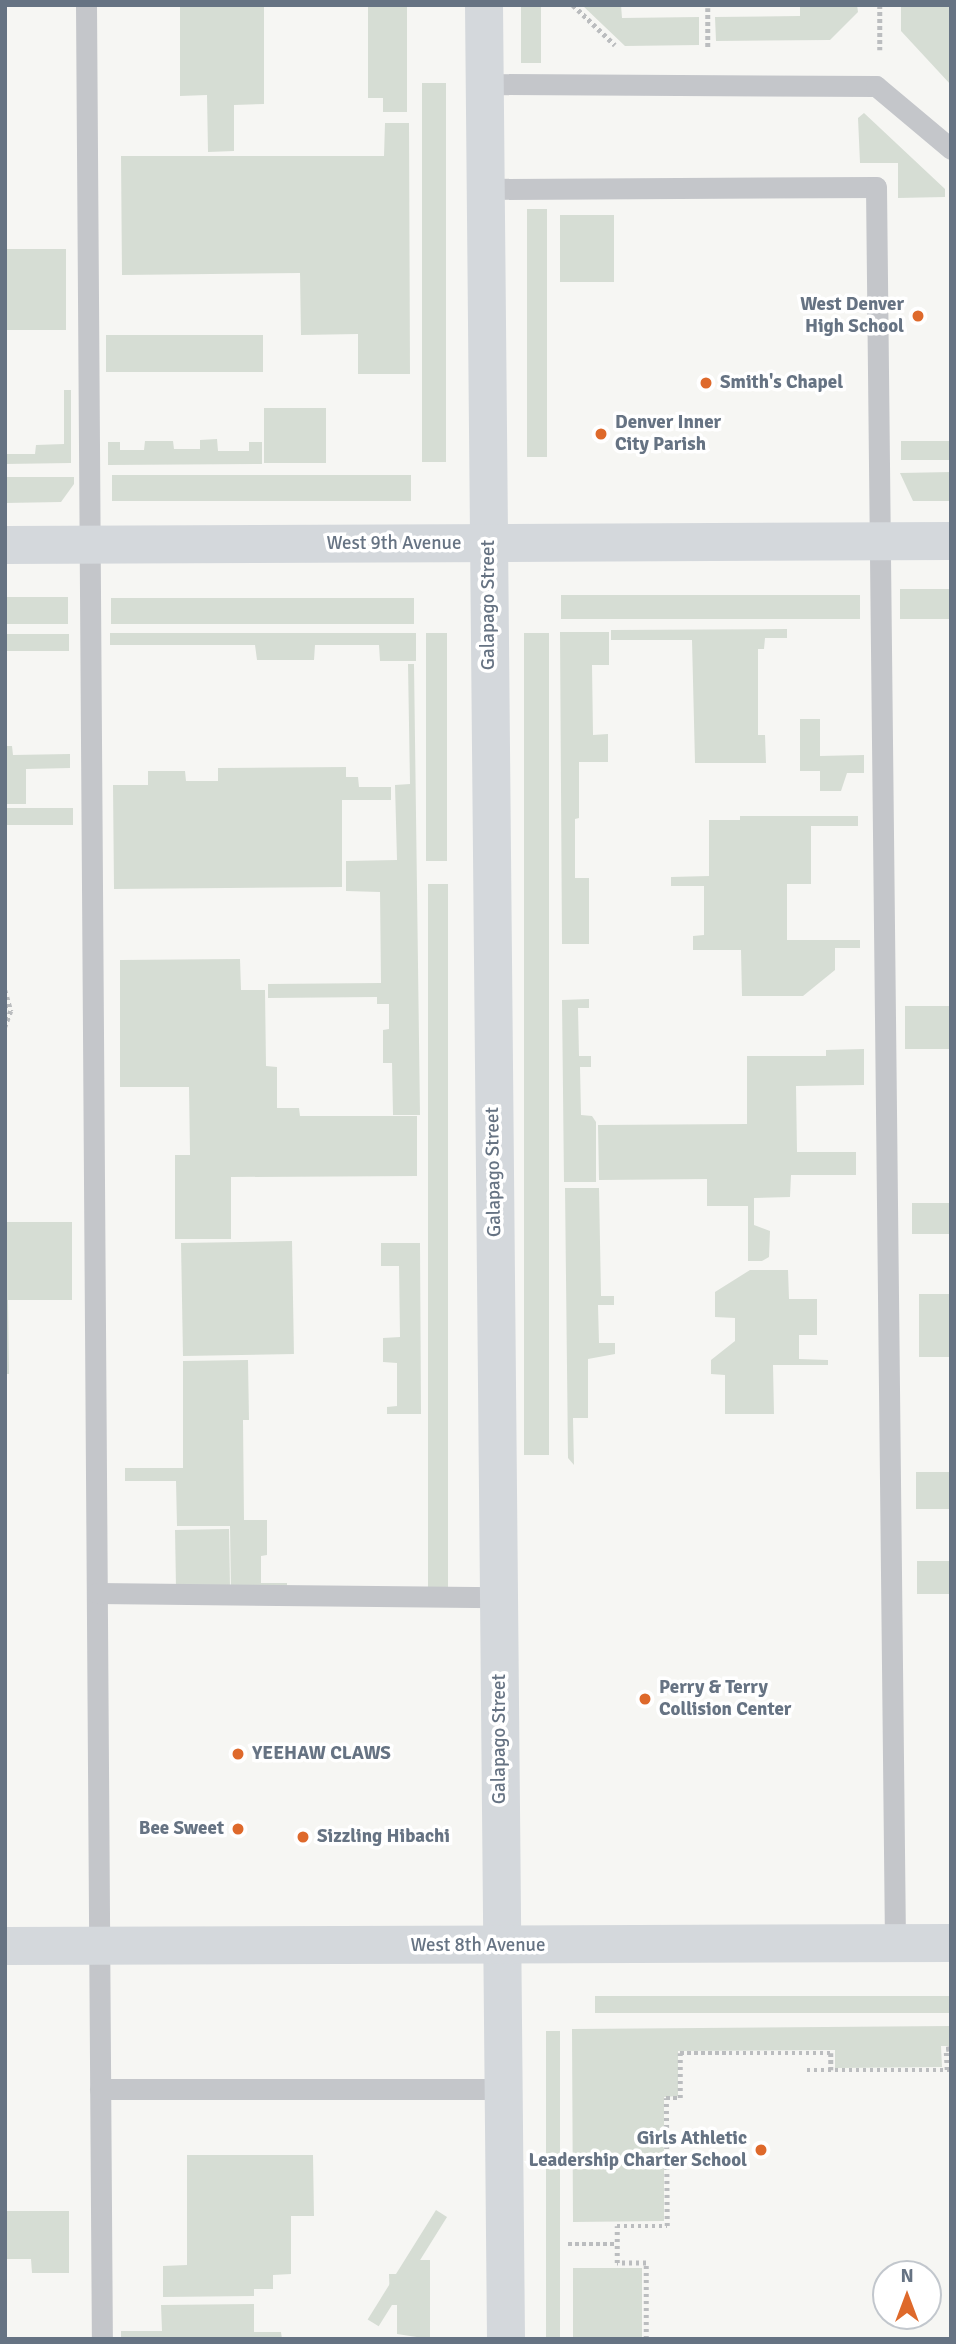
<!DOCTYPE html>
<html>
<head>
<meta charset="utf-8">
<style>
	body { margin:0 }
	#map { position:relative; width:956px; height:2344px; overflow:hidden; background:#f6f6f3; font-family:Signika,sans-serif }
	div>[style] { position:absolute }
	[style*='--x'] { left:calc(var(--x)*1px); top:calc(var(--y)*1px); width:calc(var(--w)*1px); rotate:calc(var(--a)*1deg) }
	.green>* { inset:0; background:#d6ddd4; transform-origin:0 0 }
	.path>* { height:4.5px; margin-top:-2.25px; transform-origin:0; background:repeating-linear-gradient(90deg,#bbbdbf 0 3.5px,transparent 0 7px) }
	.lane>* { height:21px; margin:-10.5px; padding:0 10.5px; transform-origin:10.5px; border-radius:10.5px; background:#c4c6ca }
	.secondary>* { height:38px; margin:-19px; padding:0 19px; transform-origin:19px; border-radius:19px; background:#d4d8dc }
	.primary>* { height:38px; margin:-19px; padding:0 19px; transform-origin:19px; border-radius:19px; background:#d4d8dc }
	.dots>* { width:19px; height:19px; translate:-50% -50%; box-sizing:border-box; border:4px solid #fff; border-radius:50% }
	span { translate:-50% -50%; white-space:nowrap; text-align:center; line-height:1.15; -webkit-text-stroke:7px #fff; paint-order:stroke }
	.poi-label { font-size:19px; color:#667383; font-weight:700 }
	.right { translate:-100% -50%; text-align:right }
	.left { translate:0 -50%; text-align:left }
	.street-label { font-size:19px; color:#667383 }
	.frame { position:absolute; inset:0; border:7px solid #667383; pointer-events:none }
	.north { position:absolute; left:872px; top:2260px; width:70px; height:70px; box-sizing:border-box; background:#fff; border:2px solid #c2c7cd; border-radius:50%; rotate:0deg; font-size:19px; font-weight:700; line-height:28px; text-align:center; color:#667383 }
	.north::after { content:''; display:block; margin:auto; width:24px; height:32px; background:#de692b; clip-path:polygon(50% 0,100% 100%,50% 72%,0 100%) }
</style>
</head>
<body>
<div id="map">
	<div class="green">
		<div style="clip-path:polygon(180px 5px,264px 5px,264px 104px,234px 105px,234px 151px,208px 152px,207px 95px,180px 96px)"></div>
		<div style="clip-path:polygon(368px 5px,407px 5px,407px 112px,383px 112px,383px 98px,368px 98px)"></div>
		<div style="left:521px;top:5px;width:20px;height:58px"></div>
		<div style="clip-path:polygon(582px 5px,621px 5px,622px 18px,699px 17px,699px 45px,625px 46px)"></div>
		<div style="clip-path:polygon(800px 5px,857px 5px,858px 12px,830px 40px,716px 41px,715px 17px,800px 16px)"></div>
		<div style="clip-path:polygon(901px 5px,951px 5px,951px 85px,901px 31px)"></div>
		<div style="left:422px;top:83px;width:24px;height:379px"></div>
		<div style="clip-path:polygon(864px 113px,945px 189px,945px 197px,898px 198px,898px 163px,860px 163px,858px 118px)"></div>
		<div style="clip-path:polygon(385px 123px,409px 123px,410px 374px,358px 374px,358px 334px,301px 335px,300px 273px,122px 275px,121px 156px,384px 156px)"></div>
		<div style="left:547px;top:209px;width:248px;height:20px;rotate:90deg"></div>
		<div style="left:560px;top:215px;width:54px;height:67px"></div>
		<div style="left:5px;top:249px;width:61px;height:81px"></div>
		<div style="left:263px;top:335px;width:37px;height:157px;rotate:90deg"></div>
		<div style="clip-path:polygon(64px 390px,71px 390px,71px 463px,5px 464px,5px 454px,35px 454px,36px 445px,64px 444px)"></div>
		<div style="left:264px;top:408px;width:62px;height:55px"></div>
		<div style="clip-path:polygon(217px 439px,218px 451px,249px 451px,249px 442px,262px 442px,262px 464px,108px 465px,108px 442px,120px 442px,120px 450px,144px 450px,145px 441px,173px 441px,174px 449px,200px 449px,200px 440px)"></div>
		<div style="left:901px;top:441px;width:50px;height:19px"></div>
		<div style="clip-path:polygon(951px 472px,951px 501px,913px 501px,900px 473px)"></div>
		<div style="left:411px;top:475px;width:26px;height:299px;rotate:90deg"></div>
		<div style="clip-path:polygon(5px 477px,74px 477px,74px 484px,61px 502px,5px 503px)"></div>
		<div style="left:900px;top:589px;width:51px;height:30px"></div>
		<div style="left:860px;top:595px;width:24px;height:299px;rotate:90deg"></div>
		<div style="left:5px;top:597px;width:63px;height:27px"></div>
		<div style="left:414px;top:598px;width:26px;height:303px;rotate:90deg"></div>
		<div style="clip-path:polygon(787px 629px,787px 638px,765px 638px,764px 649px,758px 649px,758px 735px,765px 735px,766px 763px,695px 763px,692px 640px,611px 640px,611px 630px)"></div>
		<div style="clip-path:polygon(560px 632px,609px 632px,609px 665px,592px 665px,593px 735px,608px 734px,608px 762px,579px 762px,579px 818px,575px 819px,575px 878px,589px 878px,589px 944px,562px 944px)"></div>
		<div style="clip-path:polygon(110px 633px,416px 633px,416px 661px,380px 661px,379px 645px,315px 645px,314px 660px,257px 660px,255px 645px,110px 645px)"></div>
		<div style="left:426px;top:633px;width:21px;height:228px"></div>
		<div style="left:524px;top:633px;width:25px;height:822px"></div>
		<div style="left:69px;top:634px;width:17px;height:64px;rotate:90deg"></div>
		<div style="clip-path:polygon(408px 664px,414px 664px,420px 1115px,393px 1115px,392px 1063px,383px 1063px,383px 1030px,389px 1029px,389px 1004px,377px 1004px,377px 997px,268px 998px,268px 984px,381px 983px,380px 892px,346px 891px,346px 861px,397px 860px,395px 785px,410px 784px)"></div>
		<div style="clip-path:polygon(800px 719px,820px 719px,820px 756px,864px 755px,864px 773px,847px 773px,841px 791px,820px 791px,820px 771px,800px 771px)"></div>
		<div style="clip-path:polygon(5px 746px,12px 746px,13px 755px,70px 754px,70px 768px,26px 769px,26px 804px,5px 804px)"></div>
		<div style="clip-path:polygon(346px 767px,346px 777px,358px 777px,359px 787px,391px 787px,391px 800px,342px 800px,342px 887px,114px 889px,113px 785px,148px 785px,148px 771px,185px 771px,186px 781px,218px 781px,218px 768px)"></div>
		<div style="left:5px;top:808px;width:68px;height:17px"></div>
		<div style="clip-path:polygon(740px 816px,858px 816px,858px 826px,811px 826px,811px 884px,787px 884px,787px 940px,860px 940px,860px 948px,835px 948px,835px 970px,803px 996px,742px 996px,741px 950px,693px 950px,693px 936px,704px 935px,704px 886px,671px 886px,671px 877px,709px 876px,709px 820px,740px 820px)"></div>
		<div style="left:428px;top:884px;width:20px;height:703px"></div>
		<div style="clip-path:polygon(240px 959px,241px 990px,265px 990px,266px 1066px,277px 1067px,277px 1108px,299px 1108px,300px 1116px,417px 1116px,417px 1176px,231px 1177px,231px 1239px,175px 1239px,175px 1155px,190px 1155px,189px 1087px,120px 1087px,120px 960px)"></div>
		<div style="clip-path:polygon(589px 999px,589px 1008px,578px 1008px,579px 1056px,591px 1056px,591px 1067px,580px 1067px,581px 1115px,592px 1116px,596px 1122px,596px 1182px,564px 1182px,562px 1000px)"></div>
		<div style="left:951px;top:1006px;width:43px;height:46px;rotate:90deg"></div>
		<div style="clip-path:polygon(864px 1049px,864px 1085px,796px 1086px,797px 1152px,856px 1152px,856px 1175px,791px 1175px,790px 1197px,754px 1198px,754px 1225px,770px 1231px,769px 1257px,762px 1261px,748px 1261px,748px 1206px,707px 1206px,707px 1179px,599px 1180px,598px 1125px,747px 1124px,747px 1056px,826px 1056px,826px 1050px)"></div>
		<div style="clip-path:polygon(565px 1188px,599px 1188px,601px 1296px,614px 1296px,614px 1305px,598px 1305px,599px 1343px,615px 1343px,615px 1354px,588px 1359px,588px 1418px,573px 1418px,574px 1465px,568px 1458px)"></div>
		<div style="left:951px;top:1203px;width:31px;height:39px;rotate:90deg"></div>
		<div style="clip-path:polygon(5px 1222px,72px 1222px,72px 1300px,8px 1300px,9px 1374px,5px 1374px)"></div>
		<div style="left:292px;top:1241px;width:113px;height:111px;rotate:89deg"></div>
		<div style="clip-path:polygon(381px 1243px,420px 1243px,421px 1414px,387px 1414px,387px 1407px,397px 1406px,397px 1363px,383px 1362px,383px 1338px,400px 1337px,399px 1266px,381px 1266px)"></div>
		<div style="clip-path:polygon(750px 1270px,788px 1270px,789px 1299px,817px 1299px,817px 1335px,799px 1335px,799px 1359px,828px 1360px,828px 1365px,773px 1365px,774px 1414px,725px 1414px,725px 1375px,711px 1374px,711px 1360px,735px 1341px,735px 1318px,715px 1317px,715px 1292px)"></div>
		<div style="left:919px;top:1294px;width:32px;height:63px"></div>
		<div style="clip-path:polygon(248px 1360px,249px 1420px,243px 1420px,244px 1520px,267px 1520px,267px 1555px,261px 1556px,261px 1583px,287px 1583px,287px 1589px,231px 1590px,230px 1526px,177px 1526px,176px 1481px,125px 1481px,125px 1468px,183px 1468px,183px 1361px)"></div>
		<div style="left:951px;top:1472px;width:37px;height:35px;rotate:90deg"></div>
		<div style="left:229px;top:1529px;width:57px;height:54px;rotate:89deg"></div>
		<div style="left:917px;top:1561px;width:34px;height:33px"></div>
		<div style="left:951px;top:1996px;width:17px;height:356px;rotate:90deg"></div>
		<div style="clip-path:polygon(951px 2026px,951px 2046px,941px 2046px,942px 2067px,835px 2068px,835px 2050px,678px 2051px,678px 2096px,664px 2097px,664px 2221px,573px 2222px,572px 2029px)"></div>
		<div style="left:546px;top:2031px;width:14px;height:308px"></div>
		<div style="clip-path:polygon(187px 2155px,313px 2155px,314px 2216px,291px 2216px,291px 2274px,273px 2275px,273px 2289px,254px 2289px,254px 2296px,163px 2297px,163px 2266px,187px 2265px)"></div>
		<div style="left:436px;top:2210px;width:13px;height:129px;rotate:32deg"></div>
		<div style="clip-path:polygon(5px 2211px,69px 2211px,69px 2273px,32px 2273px,31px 2259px,7px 2259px,5px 2273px)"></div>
		<div style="clip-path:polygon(405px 2260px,430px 2260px,430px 2339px,397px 2334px,397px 2305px,390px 2305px,389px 2274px,405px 2274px)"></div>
		<div style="left:573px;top:2268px;width:69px;height:71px"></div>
		<div style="clip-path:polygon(254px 2304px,254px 2332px,281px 2332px,282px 2339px,121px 2339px,121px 2331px,162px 2331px,161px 2305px)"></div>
	</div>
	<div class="path">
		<div style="--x:573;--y:5;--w:58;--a:43.6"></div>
		<div style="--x:880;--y:5;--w:45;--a:90"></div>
		<div style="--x:708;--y:8;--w:41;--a:90"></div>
		<div style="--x:5;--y:990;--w:22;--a:74"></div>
		<div style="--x:11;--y:1011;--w:17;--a:111"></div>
		<div style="--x:807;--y:2070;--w:144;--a:0"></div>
		<div style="--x:947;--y:2070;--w:21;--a:-93"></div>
		<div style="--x:946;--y:2049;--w:5;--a:-11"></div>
		<div style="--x:568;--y:2244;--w:49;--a:0"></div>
		<div style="--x:646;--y:2339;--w:76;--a:-90"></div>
		<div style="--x:646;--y:2263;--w:29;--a:180"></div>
		<div style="--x:617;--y:2263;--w:37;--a:-90"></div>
		<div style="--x:617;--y:2226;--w:50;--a:0"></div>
		<div style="--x:667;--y:2226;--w:128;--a:-90.4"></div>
		<div style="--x:666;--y:2098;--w:14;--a:0"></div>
		<div style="--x:680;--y:2098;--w:45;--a:-90"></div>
		<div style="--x:680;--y:2053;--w:151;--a:0"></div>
		<div style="--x:831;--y:2053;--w:17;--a:90"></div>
	</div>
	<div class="lane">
		<div style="--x:86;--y:5;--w:2334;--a:89.61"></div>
		<div style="--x:485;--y:84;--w:391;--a:0.3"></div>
		<div style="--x:876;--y:86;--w:98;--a:40"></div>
		<div style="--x:485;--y:189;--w:391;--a:-0.3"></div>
		<div style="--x:876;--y:187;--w:1756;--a:89.38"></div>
		<div style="--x:97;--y:1593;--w:402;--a:0.6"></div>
		<div style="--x:100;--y:2089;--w:403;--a:0"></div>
	</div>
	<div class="secondary">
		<div style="--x:484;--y:5;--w:2334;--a:89.46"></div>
		<div style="--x:5;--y:545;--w:946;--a:-0.24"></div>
	</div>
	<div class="primary">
		<div style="--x:5;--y:1946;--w:946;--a:-0.18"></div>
	</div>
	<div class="dots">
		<div style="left:918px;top:316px;background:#de692b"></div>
		<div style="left:706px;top:383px;background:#de692b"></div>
		<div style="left:601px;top:434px;background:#de692b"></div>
		<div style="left:645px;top:1699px;background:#de692b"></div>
		<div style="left:238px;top:1754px;background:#de692b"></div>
		<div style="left:238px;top:1829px;background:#de692b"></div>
		<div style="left:303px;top:1837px;background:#de692b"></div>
		<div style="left:761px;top:2150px;background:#de692b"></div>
	</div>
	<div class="poi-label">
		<span class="right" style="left:904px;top:316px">West Denver<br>High School</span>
		<span class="left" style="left:720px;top:383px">Smith's Chapel</span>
		<span class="left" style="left:615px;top:434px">Denver Inner<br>City Parish</span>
		<span class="left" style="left:659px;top:1699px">Perry &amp; Terry<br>Collision Center</span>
		<span class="left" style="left:252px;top:1754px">YEEHAW CLAWS</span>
		<span class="right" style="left:224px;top:1829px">Bee Sweet</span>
		<span class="left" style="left:317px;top:1837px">Sizzling Hibachi</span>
		<span class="right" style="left:747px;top:2150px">Girls Athletic<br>Leadership Charter School</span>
	</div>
	<div class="street-label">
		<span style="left:394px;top:544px">West 9th Avenue</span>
		<span style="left:489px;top:605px;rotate:-90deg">Galapago Street</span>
		<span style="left:494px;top:1172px;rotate:-91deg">Galapago Street</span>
		<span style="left:500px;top:1739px;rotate:-90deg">Galapago Street</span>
		<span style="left:478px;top:1946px">West 8th Avenue</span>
	</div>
	<div class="frame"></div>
	<div class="north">N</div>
</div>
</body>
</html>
